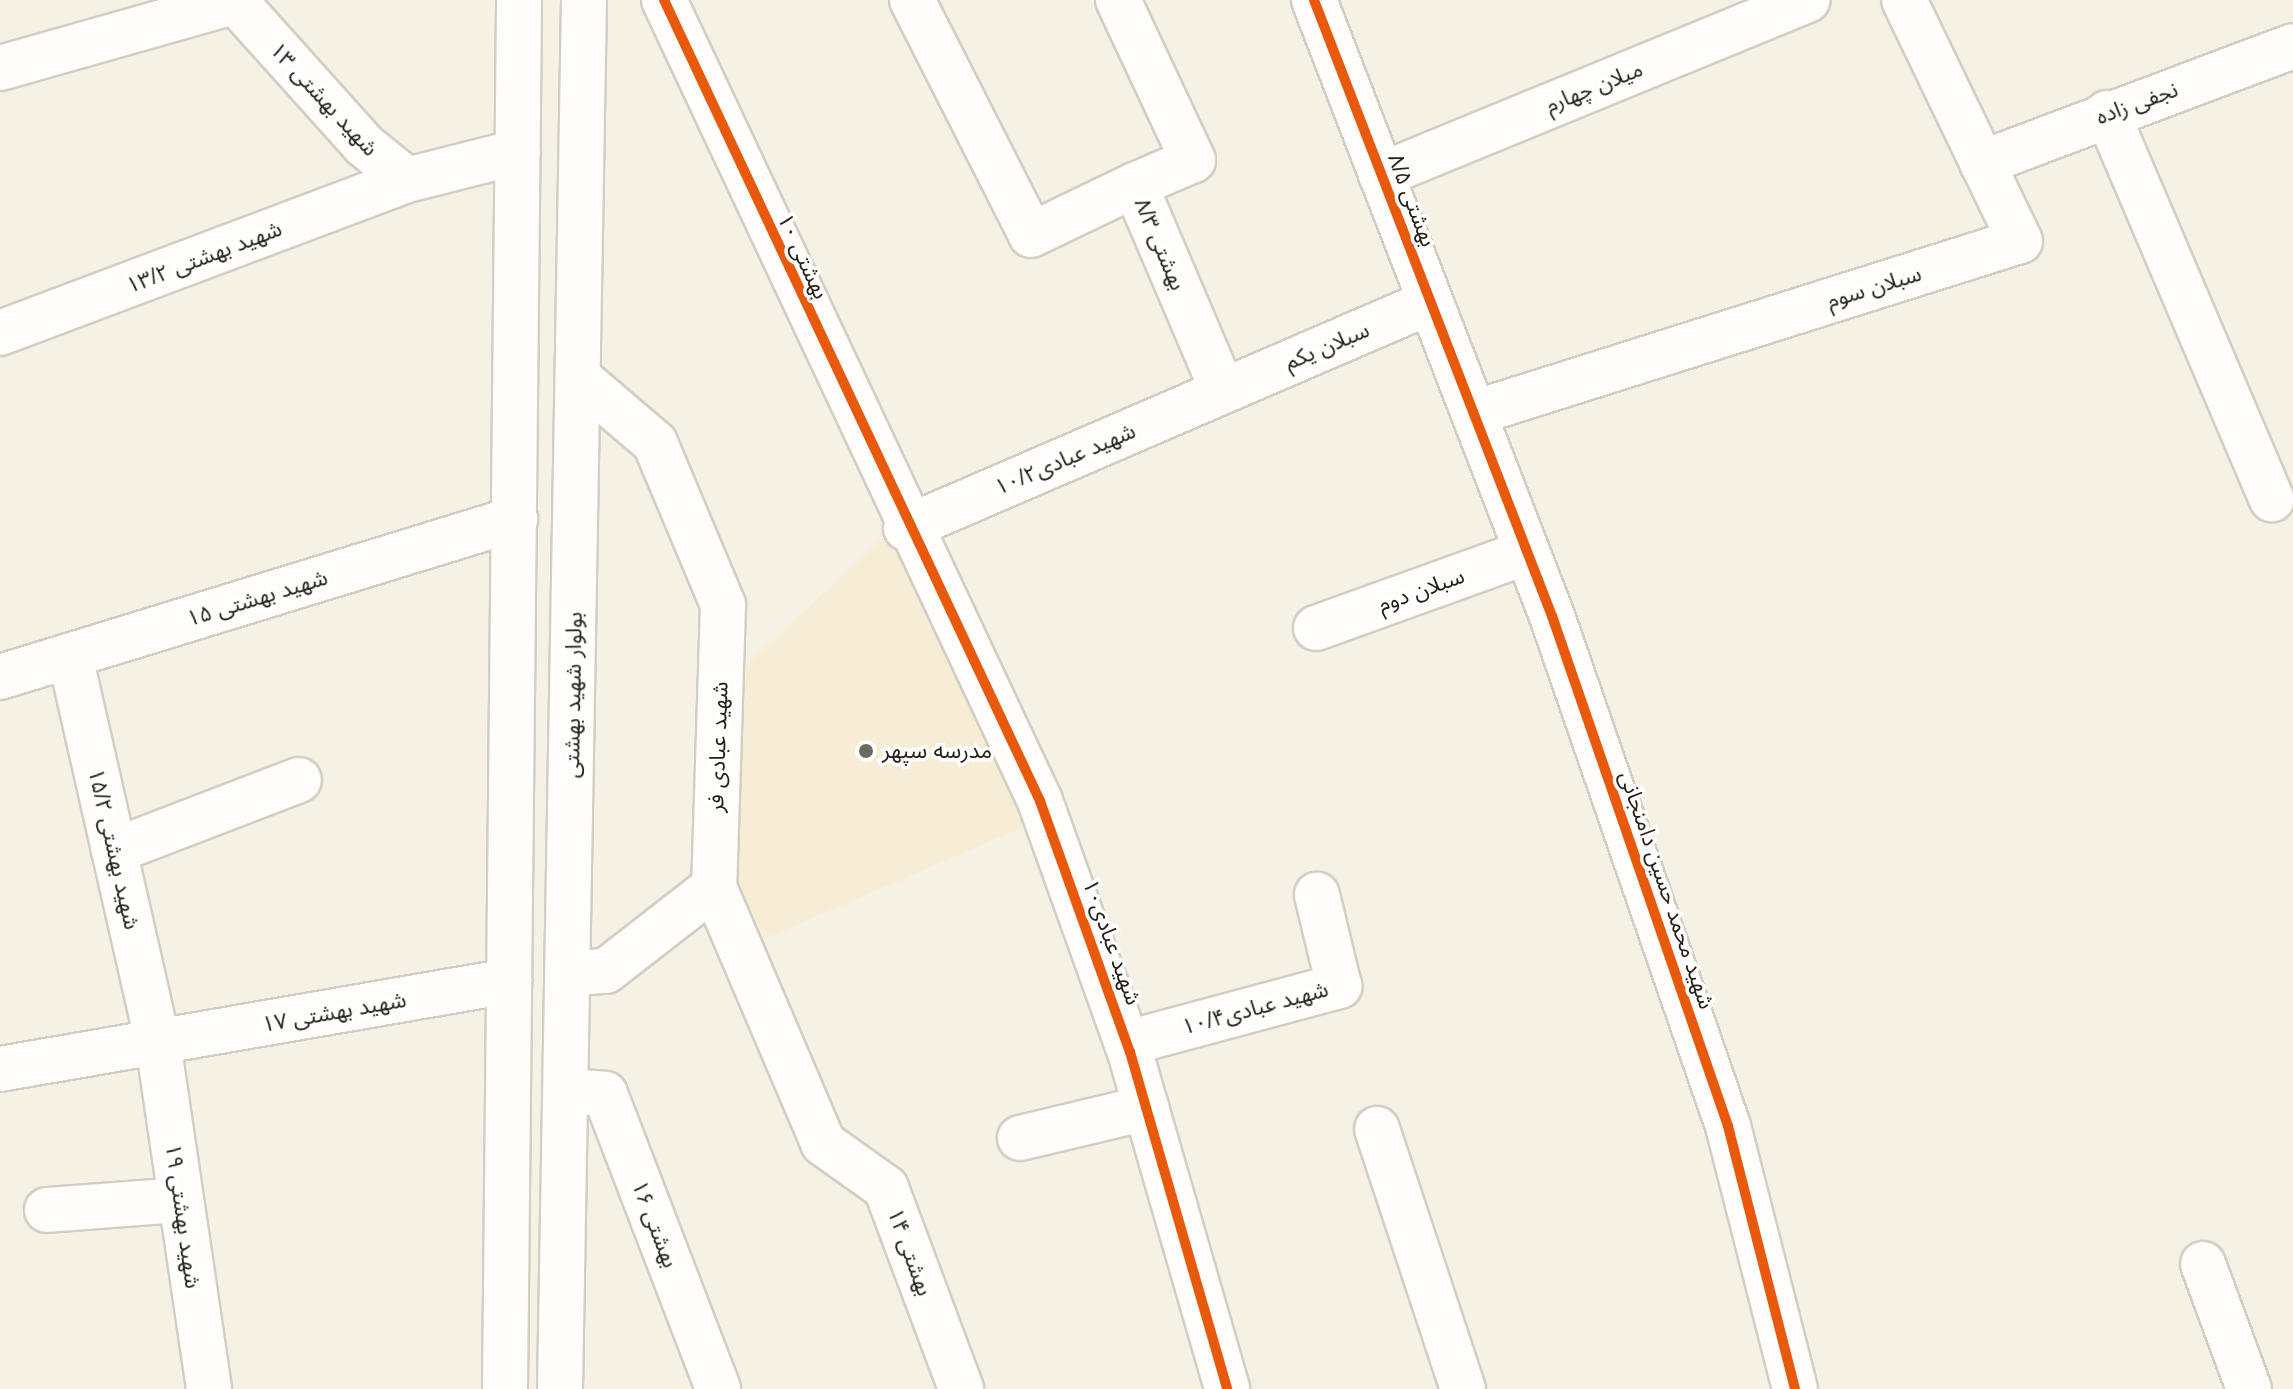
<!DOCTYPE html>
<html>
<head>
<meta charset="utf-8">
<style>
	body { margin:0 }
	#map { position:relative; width:2293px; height:1389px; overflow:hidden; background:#f6f1e5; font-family:Helvetica,"Noto Sans Arabic",sans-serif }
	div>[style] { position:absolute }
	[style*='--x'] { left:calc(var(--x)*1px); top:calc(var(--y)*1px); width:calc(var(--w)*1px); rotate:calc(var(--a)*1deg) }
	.built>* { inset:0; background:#f7edd4 }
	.roads { filter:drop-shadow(2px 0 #d2cec3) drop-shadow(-2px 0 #d2cec3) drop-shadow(0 2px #d2cec3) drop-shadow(0 -2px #d2cec3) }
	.minor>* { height:44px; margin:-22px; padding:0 22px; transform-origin:22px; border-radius:22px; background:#fefdfb }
	.primary>* { height:44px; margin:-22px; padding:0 22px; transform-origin:22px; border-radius:22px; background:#fefdfb }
	.cycleway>* { height:10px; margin:-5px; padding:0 5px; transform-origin:5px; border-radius:5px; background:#e8590c }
	.dots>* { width:22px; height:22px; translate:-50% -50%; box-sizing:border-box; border:4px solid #fff; border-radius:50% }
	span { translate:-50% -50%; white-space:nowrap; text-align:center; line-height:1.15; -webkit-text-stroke:7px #fff; paint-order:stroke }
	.street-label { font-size:22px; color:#242016 }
	.poi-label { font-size:22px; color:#242016 }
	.left { translate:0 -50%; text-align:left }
</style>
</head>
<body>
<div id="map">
	<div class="built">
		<div style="clip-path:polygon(894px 528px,1030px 824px,764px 939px,739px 883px,732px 678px)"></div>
	</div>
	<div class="roads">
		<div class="minor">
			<div style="--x:234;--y:0;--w:195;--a:48.1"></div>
			<div style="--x:364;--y:145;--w:55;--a:39.1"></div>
			<div style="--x:407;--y:180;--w:114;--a:-14.2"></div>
			<div style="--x:664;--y:0;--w:885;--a:64.85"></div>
			<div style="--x:1040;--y:801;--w:267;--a:70.3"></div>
			<div style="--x:1130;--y:1052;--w:351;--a:73.9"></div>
			<div style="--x:912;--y:0;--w:263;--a:63.1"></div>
			<div style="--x:1031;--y:235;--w:115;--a:-25.7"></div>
			<div style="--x:1118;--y:0;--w:177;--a:64.9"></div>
			<div style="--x:1193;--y:160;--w:63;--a:156.7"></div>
			<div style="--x:1135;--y:185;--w:224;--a:66.9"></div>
			<div style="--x:1314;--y:0;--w:660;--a:68.88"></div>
			<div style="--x:1552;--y:616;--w:540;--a:70.96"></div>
			<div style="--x:1728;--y:1126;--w:271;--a:75.7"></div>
			<div style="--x:0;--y:68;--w:243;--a:-15.8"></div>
			<div style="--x:2107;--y:113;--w:420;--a:66.9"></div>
			<div style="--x:1982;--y:163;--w:332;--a:-20.6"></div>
			<div style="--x:1381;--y:175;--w:461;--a:-22.3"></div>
			<div style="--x:0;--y:333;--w:435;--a:-20.6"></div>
			<div style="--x:579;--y:378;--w:100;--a:40.5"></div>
			<div style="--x:655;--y:443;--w:176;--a:67.2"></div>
			<div style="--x:723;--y:605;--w:282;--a:91.8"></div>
			<div style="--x:714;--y:887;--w:278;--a:66.9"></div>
			<div style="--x:823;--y:1143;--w:77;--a:35.5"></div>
			<div style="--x:886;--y:1188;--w:215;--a:69.5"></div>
			<div style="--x:1474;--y:413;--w:572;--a:-17.49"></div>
			<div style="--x:2020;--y:241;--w:267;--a:-115.7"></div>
			<div style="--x:906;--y:528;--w:571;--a:-23.33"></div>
			<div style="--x:1316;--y:628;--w:224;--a:-19.8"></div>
			<div style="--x:70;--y:656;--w:397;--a:77.2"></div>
			<div style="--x:158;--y:1043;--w:350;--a:81.6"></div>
			<div style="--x:0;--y:677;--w:539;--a:-17.06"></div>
			<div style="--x:114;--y:851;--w:198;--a:-21"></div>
			<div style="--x:568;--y:974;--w:38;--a:-5"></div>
			<div style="--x:606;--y:971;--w:137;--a:-37.9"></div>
			<div style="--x:1127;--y:1043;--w:220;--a:-15"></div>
			<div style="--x:1339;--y:986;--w:94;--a:-103.6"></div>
			<div style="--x:0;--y:1069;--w:517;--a:-9.81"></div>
			<div style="--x:566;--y:1091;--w:39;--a:4"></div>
			<div style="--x:605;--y:1094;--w:316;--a:69"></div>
			<div style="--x:1377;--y:1129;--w:274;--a:71.7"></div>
			<div style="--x:1020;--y:1138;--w:130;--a:-13.4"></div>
			<div style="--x:47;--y:1210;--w:133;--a:-4.3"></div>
			<div style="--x:2203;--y:1264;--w:133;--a:69.8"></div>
		</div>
		<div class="primary">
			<div style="--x:505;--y:1389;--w:1389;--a:-89.42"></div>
			<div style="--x:560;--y:1389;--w:1389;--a:-89.01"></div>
		</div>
	</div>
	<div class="cycleway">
		<div style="--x:664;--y:0;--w:885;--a:64.85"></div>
		<div style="--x:1040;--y:801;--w:267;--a:70.3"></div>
		<div style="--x:1130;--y:1052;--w:351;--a:73.9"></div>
		<div style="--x:1314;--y:0;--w:660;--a:68.88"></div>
		<div style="--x:1552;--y:616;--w:540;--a:70.96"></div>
		<div style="--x:1728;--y:1126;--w:271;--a:75.7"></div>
	</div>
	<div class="dots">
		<div style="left:866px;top:751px;background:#6e695e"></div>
	</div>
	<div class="street-label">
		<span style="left:1594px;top:87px;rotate:-22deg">میلان چهارم</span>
		<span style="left:324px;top:99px;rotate:47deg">شهید بهشتی ۱۳</span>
		<span style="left:2137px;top:103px;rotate:-20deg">نجفی زاده</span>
		<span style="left:1412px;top:200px;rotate:69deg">بهشتی ۸/۵</span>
		<span style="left:1160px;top:244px;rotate:67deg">بهشتی ۸/۳</span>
		<span style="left:803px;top:256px;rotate:65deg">بهشتی ۱۰</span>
		<span style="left:204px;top:257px;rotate:-21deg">شهید بهشتی ۱۳/۲</span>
		<span style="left:1874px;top:287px;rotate:-17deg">سبلان سوم</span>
		<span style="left:1327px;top:346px;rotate:-23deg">سبلان یکم</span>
		<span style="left:1065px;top:459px;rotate:-23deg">شهید عبادی۱۰/۲</span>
		<span style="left:1421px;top:590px;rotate:-20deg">سبلان دوم</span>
		<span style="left:257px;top:598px;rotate:-17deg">شهید بهشتی ۱۵</span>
		<span style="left:573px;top:695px;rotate:-89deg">بولوار شهید بهشتی</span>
		<span style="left:718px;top:747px;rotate:-88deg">شهید عبادی فر</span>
		<span style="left:114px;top:849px;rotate:77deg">شهید بهشتی ۱۵/۲</span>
		<span style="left:1667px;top:890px;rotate:71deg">شهید محمد حسین دامنجانی</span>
		<span style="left:1112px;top:942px;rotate:70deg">شهید عبادی۱۰</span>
		<span style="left:1255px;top:1008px;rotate:-15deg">شهید عبادی۱۰/۴</span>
		<span style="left:334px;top:1012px;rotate:-10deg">شهید بهشتی ۱۷</span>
		<span style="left:183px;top:1216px;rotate:82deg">شهید بهشتی ۱۹</span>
		<span style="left:655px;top:1224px;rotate:69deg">بهشتی ۱۶</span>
		<span style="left:910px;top:1252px;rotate:70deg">بهشتی ۱۴</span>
	</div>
	<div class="poi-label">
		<span class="left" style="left:882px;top:751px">مدرسه سپهر</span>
	</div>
</div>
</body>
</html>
